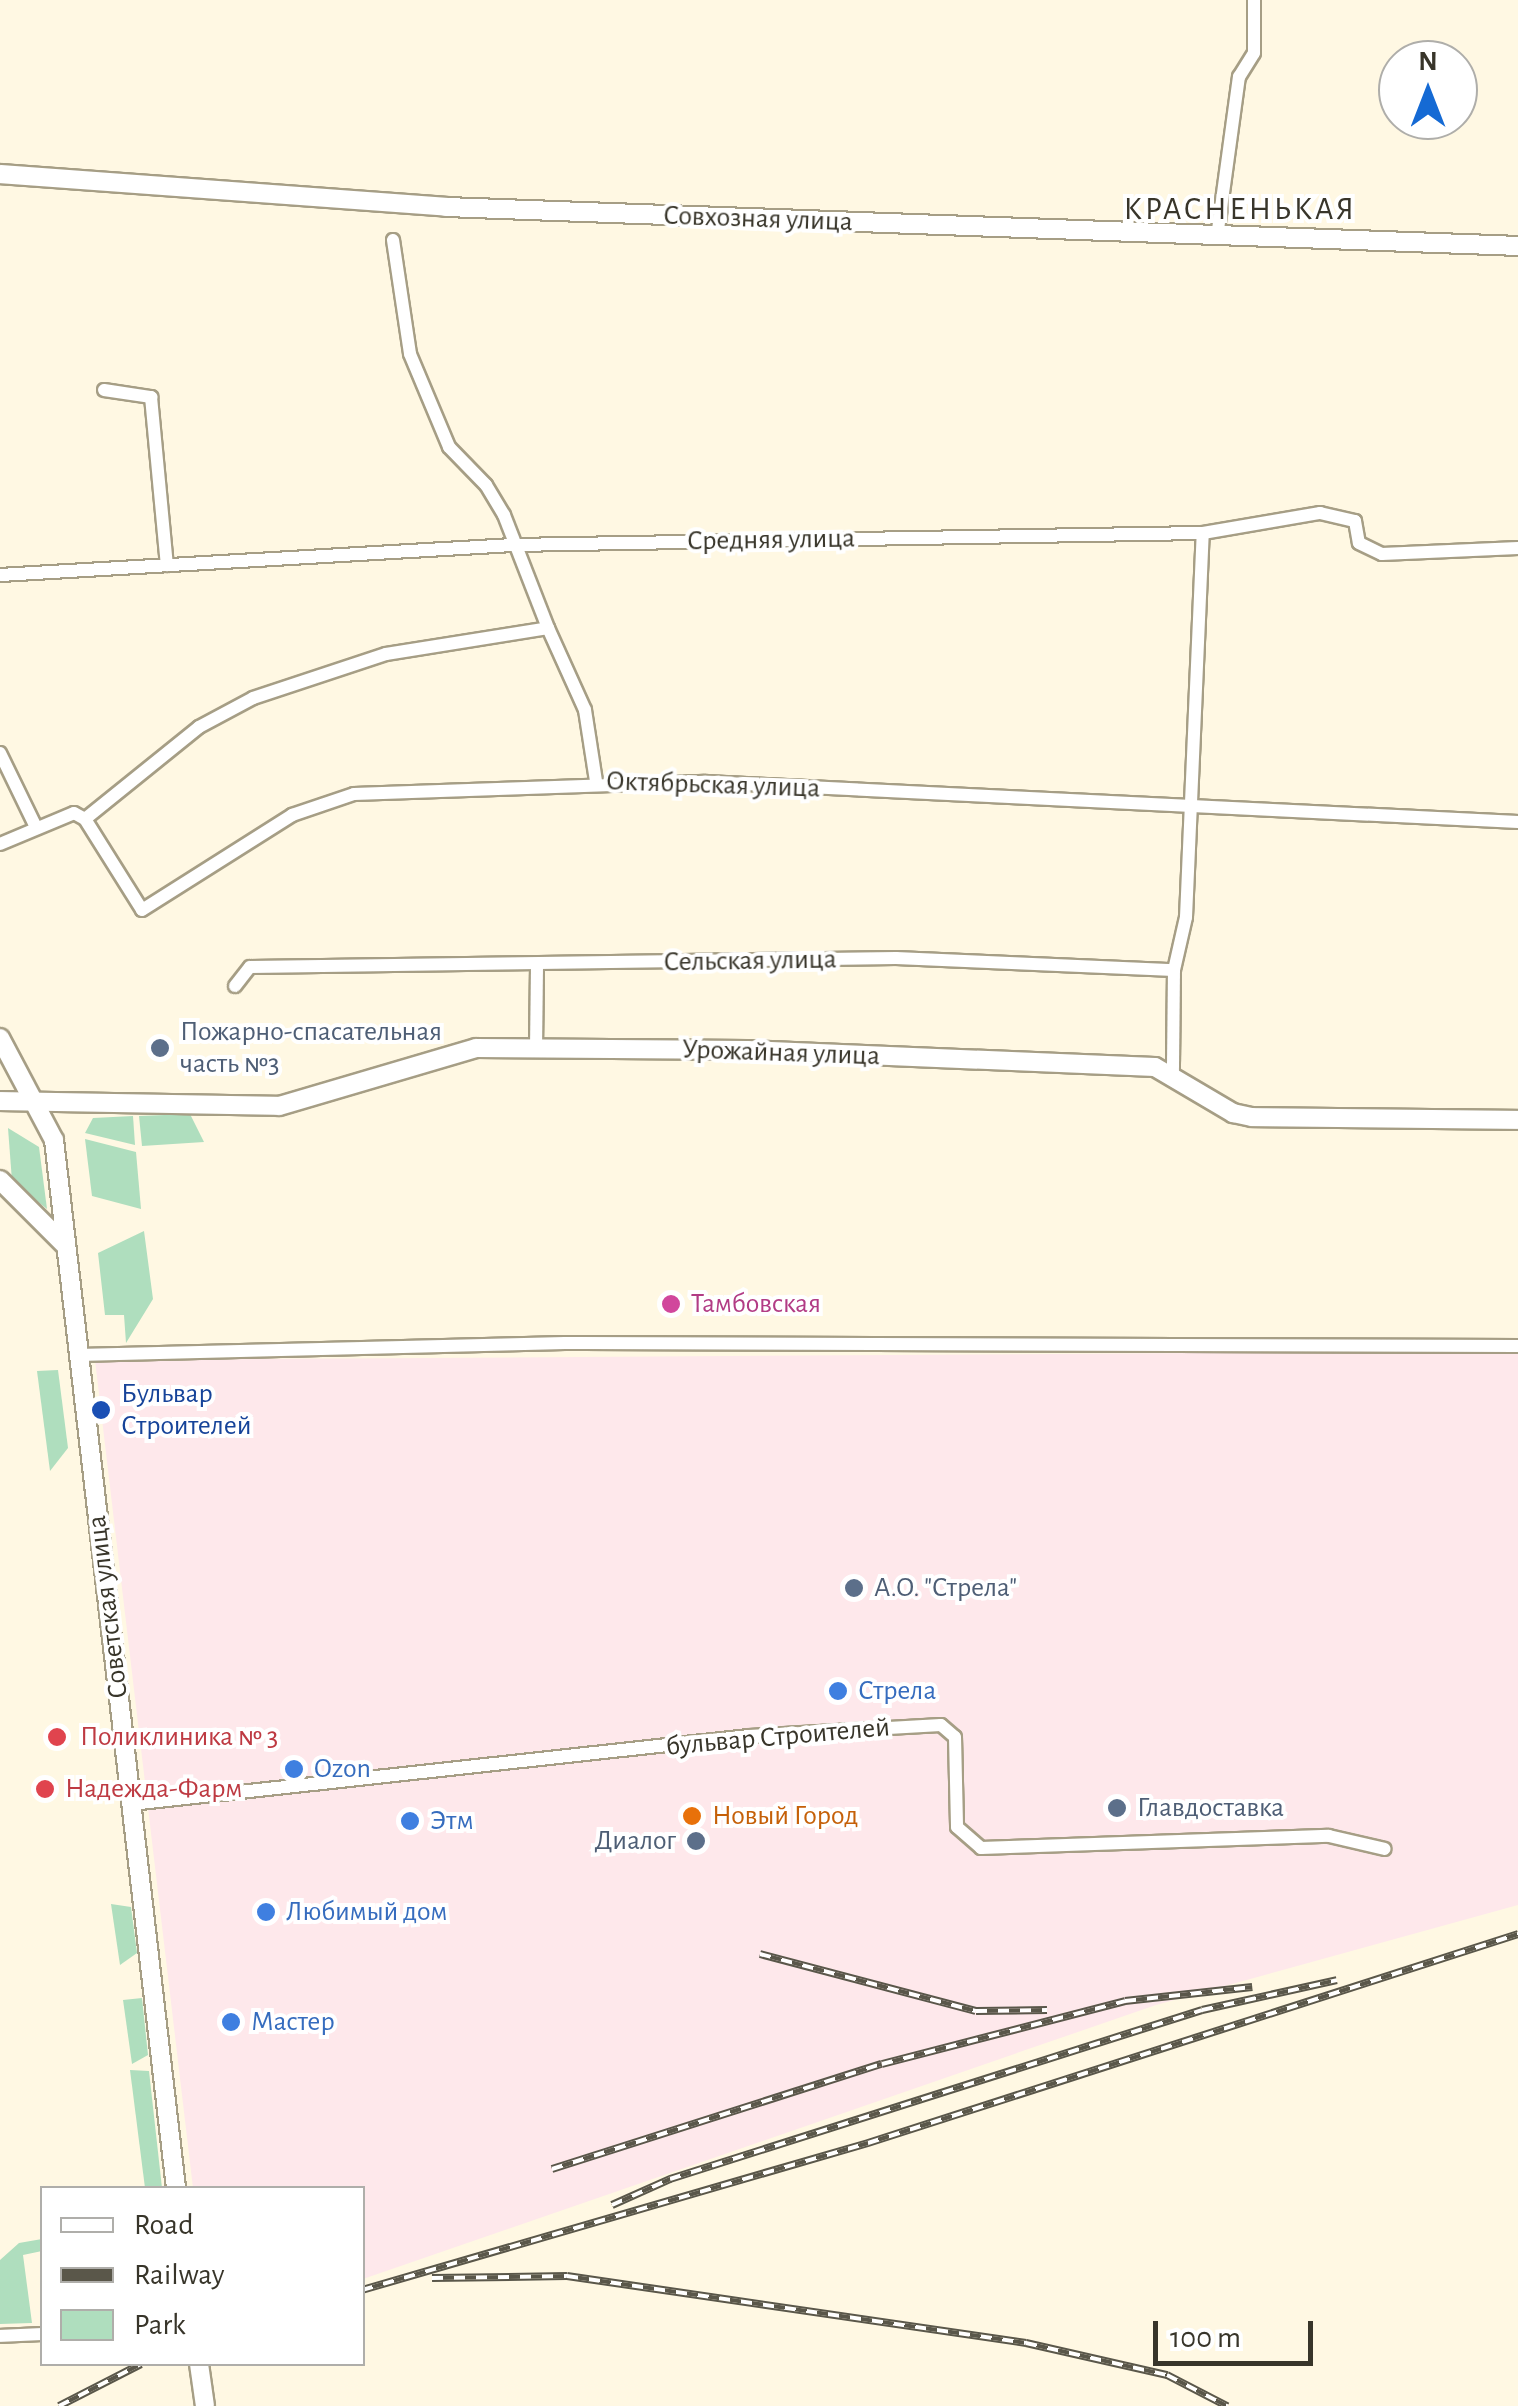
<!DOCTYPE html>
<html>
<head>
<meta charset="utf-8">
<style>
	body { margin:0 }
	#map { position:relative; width:1518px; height:2406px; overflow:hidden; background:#fff8e3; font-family:"Alegreya Sans",sans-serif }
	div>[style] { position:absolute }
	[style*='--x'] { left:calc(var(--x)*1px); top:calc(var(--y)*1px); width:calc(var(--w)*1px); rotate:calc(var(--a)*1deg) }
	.commercial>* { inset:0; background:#fee8eb }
	.green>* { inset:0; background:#afdebe }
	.roads { filter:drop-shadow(2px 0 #a69e85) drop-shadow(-2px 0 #a69e85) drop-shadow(0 2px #a69e85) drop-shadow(0 -2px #a69e85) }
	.street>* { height:12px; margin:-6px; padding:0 6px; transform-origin:6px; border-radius:6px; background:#fff }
	.secondary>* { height:18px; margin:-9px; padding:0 9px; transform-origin:9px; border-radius:9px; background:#fff }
	.rail>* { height:8px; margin-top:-4px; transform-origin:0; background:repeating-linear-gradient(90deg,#fff 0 11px,#5a574a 0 22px); box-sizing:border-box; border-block:2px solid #5a574a }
	.dots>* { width:28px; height:28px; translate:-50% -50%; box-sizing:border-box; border:5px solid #fff; border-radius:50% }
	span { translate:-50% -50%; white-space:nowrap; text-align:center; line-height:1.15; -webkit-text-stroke:8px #fff; paint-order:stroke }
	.street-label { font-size:28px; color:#38352a }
	.service-label { font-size:28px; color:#4e5e75 }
	.left { translate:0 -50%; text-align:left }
	.right { translate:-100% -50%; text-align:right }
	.hotel-label { font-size:28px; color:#b23c85 }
	.transit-label { font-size:28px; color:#164399 }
	.shop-label { font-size:28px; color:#366cbe }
	.health-label { font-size:28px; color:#be3a42 }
	.food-label { font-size:28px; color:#c56008 }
	.quarter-label { font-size:32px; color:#38352a; letter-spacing:2.5px }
	.legend { position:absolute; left:40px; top:2186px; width:325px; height:180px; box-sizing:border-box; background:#fff; border:2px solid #afaeaa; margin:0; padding:12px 18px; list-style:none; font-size:30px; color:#38352a }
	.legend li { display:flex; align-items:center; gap:20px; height:50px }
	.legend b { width:50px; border:2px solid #afaeaa }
	.north { position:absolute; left:1378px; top:40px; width:100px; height:100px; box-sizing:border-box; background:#fff; border:2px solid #afaeaa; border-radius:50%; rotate:0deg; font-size:28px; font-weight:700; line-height:40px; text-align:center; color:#38352a }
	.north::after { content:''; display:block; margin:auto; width:35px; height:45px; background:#156ad4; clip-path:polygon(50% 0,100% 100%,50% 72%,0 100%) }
	.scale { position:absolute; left:1153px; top:2321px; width:160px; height:45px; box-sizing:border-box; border:5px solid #38352a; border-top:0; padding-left:12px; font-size:30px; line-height:35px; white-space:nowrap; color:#38352a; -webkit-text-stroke:8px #fff; paint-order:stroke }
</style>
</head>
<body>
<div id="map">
	<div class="commercial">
		<div style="clip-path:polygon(1518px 1351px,1518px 1905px,1156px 2005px,363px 2279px,362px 2188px,193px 2188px,95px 1360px)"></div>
	</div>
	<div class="green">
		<div style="clip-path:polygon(190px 1114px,204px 1142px,142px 1146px,139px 1116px)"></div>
		<div style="clip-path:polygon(133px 1116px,135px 1145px,85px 1133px,93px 1118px)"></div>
		<div style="clip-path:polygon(8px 1128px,39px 1147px,47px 1209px,12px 1181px)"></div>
		<div style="clip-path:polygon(85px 1139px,136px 1152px,141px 1209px,92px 1196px)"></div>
		<div style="clip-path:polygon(144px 1231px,153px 1299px,126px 1343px,124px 1315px,105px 1315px,98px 1253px)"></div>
		<div style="clip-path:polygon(58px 1370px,68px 1448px,50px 1471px,37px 1371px)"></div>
		<div style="clip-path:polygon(111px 1904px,131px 1907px,137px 1953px,120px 1965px)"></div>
		<div style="clip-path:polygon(142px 1998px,148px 2055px,132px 2064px,123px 2000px)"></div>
		<div style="clip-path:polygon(130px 2070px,149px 2071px,162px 2188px,145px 2188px)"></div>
		<div style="clip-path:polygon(42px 2239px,42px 2251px,23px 2255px,32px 2323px,0 2324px,0 2260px,19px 2243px)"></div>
	</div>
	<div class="roads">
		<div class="street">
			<div style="--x:1217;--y:237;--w:162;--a:-82.2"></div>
			<div style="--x:1239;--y:77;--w:28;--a:-58"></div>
			<div style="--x:1254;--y:53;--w:53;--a:-90"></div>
			<div style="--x:393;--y:240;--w:115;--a:81.5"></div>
			<div style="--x:410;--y:354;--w:101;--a:67.2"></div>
			<div style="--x:449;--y:447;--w:53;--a:45.8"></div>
			<div style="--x:486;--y:485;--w:35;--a:59"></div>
			<div style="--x:504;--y:515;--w:121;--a:68.7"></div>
			<div style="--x:104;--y:390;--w:48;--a:8.5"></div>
			<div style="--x:151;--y:397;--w:169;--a:84.6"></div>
			<div style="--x:0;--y:575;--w:514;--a:-3.35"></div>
			<div style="--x:513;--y:545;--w:690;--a:-1"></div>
			<div style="--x:1203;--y:533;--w:119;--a:-9.7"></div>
			<div style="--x:1320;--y:513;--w:36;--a:13"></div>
			<div style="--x:1355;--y:521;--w:22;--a:80"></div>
			<div style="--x:1359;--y:543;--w:25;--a:26"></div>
			<div style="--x:1382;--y:554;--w:136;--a:-2.5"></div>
			<div style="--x:0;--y:753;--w:82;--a:64.1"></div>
			<div style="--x:85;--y:819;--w:146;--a:-38.9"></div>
			<div style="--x:199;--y:727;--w:61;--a:-28.2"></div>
			<div style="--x:253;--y:698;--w:140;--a:-18.3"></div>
			<div style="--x:386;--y:654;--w:164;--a:-9.1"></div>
			<div style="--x:548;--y:628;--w:90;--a:65.7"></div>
			<div style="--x:585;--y:710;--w:72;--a:81.2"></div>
			<div style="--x:0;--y:844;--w:80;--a:-22.7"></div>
			<div style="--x:74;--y:813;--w:13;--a:29"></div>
			<div style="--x:85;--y:819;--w:107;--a:57.9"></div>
			<div style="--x:142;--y:910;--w:178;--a:-32.3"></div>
			<div style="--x:292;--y:815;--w:65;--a:-18.7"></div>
			<div style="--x:354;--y:794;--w:352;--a:-2"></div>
			<div style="--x:706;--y:782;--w:813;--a:2.82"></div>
			<div style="--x:1174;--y:970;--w:54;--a:-77.2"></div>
			<div style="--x:1186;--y:917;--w:384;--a:-87.5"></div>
			<div style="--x:235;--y:986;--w:24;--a:-52"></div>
			<div style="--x:250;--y:967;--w:646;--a:-0.8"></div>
			<div style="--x:896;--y:958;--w:278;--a:2.5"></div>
			<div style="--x:1174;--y:970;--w:102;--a:90.6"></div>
			<div style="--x:536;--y:1049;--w:85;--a:-89.3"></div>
			<div style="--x:78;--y:1355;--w:487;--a:-1.4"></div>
			<div style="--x:565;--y:1343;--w:953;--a:0.18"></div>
			<div style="--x:131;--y:1804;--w:622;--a:-6.28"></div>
			<div style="--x:749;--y:1736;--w:192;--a:-3.3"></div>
			<div style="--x:941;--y:1725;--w:18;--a:41"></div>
			<div style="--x:955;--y:1737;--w:90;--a:88.7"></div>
			<div style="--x:957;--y:1827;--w:32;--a:41"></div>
			<div style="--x:981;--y:1848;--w:348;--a:-2"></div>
			<div style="--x:1329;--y:1836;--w:57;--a:13.1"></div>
			<div style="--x:0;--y:2336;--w:42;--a:-2.7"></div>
		</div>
		<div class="secondary">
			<div style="--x:0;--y:174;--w:447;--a:4.2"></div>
			<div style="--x:446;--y:207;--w:1073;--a:2.08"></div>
			<div style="--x:0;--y:1038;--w:115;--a:62.1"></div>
			<div style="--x:54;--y:1140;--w:1055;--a:83.36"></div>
			<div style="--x:0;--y:1101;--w:279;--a:1"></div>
			<div style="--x:279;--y:1106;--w:205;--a:-16.4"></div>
			<div style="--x:476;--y:1048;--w:271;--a:0.4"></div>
			<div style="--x:747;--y:1050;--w:408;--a:2.4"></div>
			<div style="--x:1155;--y:1067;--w:91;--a:30.5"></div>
			<div style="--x:1233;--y:1113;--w:19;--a:12"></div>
			<div style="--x:1252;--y:1117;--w:266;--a:0.6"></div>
			<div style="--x:0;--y:1180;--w:93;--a:45"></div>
			<div style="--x:199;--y:2364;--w:42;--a:81.9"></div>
		</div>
	</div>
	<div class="rail">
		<div style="--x:760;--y:1954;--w:223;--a:14.8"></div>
		<div style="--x:976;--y:2011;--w:71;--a:-0.8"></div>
		<div style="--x:552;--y:2169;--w:346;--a:-17.7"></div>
		<div style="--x:882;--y:2064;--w:251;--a:-14.5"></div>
		<div style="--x:1125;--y:2001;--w:128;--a:-6.3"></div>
		<div style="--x:612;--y:2205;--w:64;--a:-24.1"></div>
		<div style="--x:670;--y:2179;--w:558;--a:-17.62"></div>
		<div style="--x:1202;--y:2010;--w:138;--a:-12.5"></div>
		<div style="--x:432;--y:2278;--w:135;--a:-0.8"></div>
		<div style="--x:567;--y:2276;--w:464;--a:8.3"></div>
		<div style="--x:1026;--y:2343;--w:145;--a:12.8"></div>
		<div style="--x:1167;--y:2375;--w:68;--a:27.3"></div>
		<div style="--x:362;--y:2290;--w:527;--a:-16.2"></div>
		<div style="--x:868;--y:2143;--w:683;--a:-17.82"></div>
		<div style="--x:59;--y:2406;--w:92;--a:-27.1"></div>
	</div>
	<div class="dots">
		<div style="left:160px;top:1048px;background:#5c6f8a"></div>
		<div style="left:671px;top:1304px;background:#d1479c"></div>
		<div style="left:101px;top:1410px;background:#1a4fb4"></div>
		<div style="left:854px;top:1588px;background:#5c6f8a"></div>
		<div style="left:838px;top:1691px;background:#3f7fe0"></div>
		<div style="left:57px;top:1737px;background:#e0444e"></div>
		<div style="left:294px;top:1769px;background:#3f7fe0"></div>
		<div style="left:45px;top:1789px;background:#e0444e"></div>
		<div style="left:1117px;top:1808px;background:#5c6f8a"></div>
		<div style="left:692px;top:1816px;background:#e8710a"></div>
		<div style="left:410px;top:1821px;background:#3f7fe0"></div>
		<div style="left:696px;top:1841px;background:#5c6f8a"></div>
		<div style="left:266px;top:1912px;background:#3f7fe0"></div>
		<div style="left:231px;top:2022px;background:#3f7fe0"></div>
	</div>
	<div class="street-label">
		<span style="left:758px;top:219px;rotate:2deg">Совхозная улица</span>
		<span style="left:771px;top:540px;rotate:-1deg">Средняя улица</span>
		<span style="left:713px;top:785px;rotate:2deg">Октябрьская улица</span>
		<span style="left:750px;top:961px;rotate:-1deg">Сельская улица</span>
		<span style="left:781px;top:1053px;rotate:2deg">Урожайная улица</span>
		<span style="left:108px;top:1607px;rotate:-97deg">Советская улица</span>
		<span style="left:778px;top:1737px;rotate:-5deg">бульвар Строителей</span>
	</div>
	<div class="service-label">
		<span class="left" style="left:180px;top:1048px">Пожарно-спасательная<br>часть №3</span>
		<span class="left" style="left:874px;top:1588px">А.О. "Стрела"</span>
		<span class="left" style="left:1137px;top:1808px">Главдоставка</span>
		<span class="right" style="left:676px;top:1841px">Диалог</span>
	</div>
	<div class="hotel-label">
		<span class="left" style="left:691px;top:1304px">Тамбовская</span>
	</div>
	<div class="transit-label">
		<span class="left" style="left:121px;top:1410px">Бульвар<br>Строителей</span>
	</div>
	<div class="shop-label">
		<span class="left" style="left:858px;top:1691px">Стрела</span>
		<span class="left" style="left:314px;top:1769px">Ozon</span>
		<span class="left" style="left:430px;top:1821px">Этм</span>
		<span class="left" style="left:286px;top:1912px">Любимый дом</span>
		<span class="left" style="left:251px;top:2022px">Мастер</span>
	</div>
	<div class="health-label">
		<span class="left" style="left:80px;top:1737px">Поликлиника № 3</span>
		<span class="left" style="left:65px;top:1789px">Надежда-Фарм</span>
	</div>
	<div class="food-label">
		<span class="left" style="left:712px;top:1816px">Новый Город</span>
	</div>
	<div class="quarter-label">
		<span style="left:1240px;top:209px">КРАСНЕНЬКАЯ</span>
	</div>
	<ul class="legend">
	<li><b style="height:12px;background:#fff"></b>Road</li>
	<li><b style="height:12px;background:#5a574a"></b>Railway</li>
	<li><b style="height:28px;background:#afdebe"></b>Park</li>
	</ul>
	<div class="north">N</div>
	<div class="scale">100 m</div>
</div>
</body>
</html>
